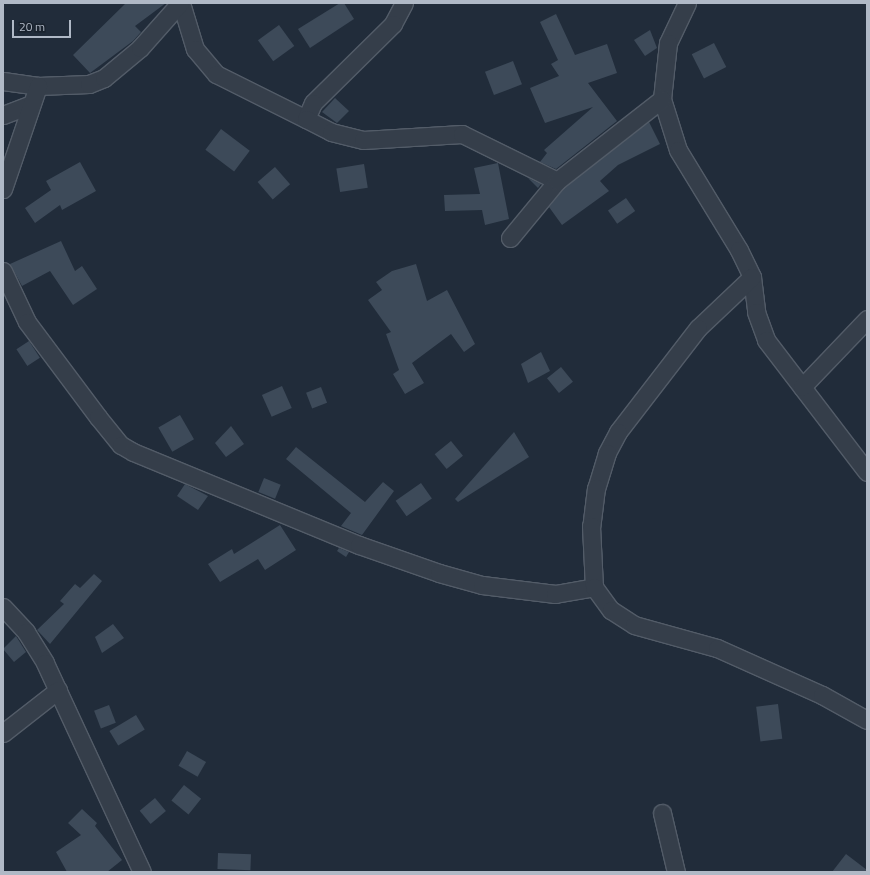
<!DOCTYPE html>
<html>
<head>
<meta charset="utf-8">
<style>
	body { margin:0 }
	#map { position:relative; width:870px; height:875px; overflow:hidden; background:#212c3a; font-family:"Titillium Web",sans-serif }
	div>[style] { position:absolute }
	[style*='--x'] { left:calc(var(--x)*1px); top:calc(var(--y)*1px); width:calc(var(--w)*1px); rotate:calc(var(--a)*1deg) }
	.building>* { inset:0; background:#3d4a59; transform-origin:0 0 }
	.roads { filter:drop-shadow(1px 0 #535c68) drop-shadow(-1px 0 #535c68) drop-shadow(0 1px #535c68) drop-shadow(0 -1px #535c68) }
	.minor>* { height:17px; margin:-8.5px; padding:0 8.5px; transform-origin:8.5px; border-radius:8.5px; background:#353e4a }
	span { translate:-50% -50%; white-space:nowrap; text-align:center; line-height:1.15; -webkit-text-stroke:3px #1a232e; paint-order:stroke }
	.frame { position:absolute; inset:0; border:4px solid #b0b9c6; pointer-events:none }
	.scale { position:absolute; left:12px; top:20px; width:59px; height:18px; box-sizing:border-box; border:2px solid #b0b9c6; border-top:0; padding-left:5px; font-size:12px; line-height:14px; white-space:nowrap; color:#b0b9c6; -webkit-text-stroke:3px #1a232e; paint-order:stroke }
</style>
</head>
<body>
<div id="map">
	<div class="building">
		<div style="clip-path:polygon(126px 3px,166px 3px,135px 26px,141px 32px,133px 41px,90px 73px,73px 55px)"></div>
		<div style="clip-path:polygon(340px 3px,344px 3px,354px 19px,310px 48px,298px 29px)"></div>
		<div style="clip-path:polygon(556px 14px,575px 55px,607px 44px,617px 73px,588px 83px,617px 121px,556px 169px,540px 162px,547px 153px,544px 150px,593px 107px,545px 123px,530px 88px,559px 76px,551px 64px,558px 60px,540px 22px)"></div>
		<div style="left:279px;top:25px;width:26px;height:26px;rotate:54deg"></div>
		<div style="clip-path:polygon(650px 30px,657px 48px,645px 56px,634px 40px)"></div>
		<div style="left:714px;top:43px;width:27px;height:25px;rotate:63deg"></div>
		<div style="left:513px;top:61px;width:25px;height:30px;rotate:69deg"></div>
		<div style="clip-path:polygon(335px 98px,349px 111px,337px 123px,322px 112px)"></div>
		<div style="clip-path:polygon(649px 122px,660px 144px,618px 165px,600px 181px,609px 191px,562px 225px,549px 207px,564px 188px)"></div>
		<div style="left:221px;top:129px;width:36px;height:26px;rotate:37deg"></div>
		<div style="clip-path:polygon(80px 162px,96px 191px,62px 210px,60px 205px,35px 223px,25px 208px,51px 190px,46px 181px)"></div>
		<div style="clip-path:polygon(498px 163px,509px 219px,485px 225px,482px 210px,445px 211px,444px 195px,480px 194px,474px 168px)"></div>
		<div style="left:364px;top:164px;width:24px;height:28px;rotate:81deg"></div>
		<div style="left:275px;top:167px;width:23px;height:23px;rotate:49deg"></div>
		<div style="clip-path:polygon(528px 178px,541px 184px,538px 188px)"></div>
		<div style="left:626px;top:198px;width:16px;height:22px;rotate:55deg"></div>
		<div style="clip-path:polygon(61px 241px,75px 271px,82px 266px,97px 289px,73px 305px,50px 271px,22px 286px,10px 264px)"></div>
		<div style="clip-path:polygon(416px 264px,427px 301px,447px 290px,475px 344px,464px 352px,451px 334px,412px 363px,424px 383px,405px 394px,393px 374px,399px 370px,386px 334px,391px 332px,368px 300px,382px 290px,376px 282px,392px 271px)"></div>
		<div style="left:29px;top:341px;width:20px;height:15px;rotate:57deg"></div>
		<div style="clip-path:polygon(541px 352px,550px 371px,528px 383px,521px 364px)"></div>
		<div style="left:561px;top:367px;width:19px;height:18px;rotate:51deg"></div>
		<div style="left:282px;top:386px;width:24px;height:22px;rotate:66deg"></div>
		<div style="left:321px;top:387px;width:17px;height:16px;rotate:69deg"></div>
		<div style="left:180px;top:415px;width:28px;height:25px;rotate:60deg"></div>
		<div style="clip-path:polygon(231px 426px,244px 444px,226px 457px,215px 443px)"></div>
		<div style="clip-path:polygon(514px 432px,529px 457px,458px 502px,455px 499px)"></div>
		<div style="left:451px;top:441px;width:19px;height:21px;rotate:51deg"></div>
		<div style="clip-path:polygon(296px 447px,365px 502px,383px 482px,394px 491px,362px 535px,341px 526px,351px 513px,286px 459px)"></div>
		<div style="left:264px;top:478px;width:18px;height:15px;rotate:22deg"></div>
		<div style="left:421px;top:483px;width:19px;height:31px;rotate:55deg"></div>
		<div style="clip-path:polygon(185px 484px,208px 496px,198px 510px,177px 496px)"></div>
		<div style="clip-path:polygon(280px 525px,296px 550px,265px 570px,258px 559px,220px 582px,208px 564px,232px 549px,234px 554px)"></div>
		<div style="clip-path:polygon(339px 548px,349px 552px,346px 557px,337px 551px)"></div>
		<div style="clip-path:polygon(94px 574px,102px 581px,50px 644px,37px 630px,64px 604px,60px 601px,75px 584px,80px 588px)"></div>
		<div style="clip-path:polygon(113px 624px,124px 638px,102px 653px,95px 637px)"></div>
		<div style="clip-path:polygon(16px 636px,26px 652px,14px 662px,3px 649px)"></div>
		<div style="left:778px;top:704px;width:35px;height:22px;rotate:83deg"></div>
		<div style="left:109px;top:705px;width:19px;height:16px;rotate:69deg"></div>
		<div style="left:136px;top:715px;width:17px;height:31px;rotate:59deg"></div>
		<div style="left:187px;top:751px;width:22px;height:17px;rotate:30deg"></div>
		<div style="left:184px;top:785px;width:22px;height:20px;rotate:39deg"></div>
		<div style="left:155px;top:798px;width:17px;height:20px;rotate:50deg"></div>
		<div style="clip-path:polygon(82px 809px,97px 823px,95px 826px,122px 860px,107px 872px,67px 872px,56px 852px,81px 835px,68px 823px)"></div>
		<div style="left:218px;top:853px;width:33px;height:16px;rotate:2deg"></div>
		<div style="clip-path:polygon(846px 854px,867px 870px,867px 872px,832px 872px)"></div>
	</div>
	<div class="roads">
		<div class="minor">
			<div style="--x:181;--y:3;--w:48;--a:73.1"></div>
			<div style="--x:195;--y:49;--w:33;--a:50"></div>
			<div style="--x:216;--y:74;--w:101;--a:26.6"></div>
			<div style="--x:404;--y:3;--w:24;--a:118"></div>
			<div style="--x:393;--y:24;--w:112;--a:135.4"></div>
			<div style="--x:313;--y:103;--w:17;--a:114"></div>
			<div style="--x:306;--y:119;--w:28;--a:27"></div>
			<div style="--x:331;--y:132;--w:33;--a:14"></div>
			<div style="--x:363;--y:140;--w:99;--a:-3.5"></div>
			<div style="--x:462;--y:134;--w:106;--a:26.3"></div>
			<div style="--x:687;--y:3;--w:44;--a:115.4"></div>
			<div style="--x:668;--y:43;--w:56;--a:96.1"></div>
			<div style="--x:662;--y:99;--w:53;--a:72.6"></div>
			<div style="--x:678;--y:150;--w:117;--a:58.6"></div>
			<div style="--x:739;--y:250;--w:30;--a:64"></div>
			<div style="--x:752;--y:277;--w:35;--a:83"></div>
			<div style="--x:756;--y:312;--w:30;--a:70"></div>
			<div style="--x:766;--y:340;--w:166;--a:52.6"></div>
			<div style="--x:3;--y:81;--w:35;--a:8"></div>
			<div style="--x:38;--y:86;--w:51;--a:-2.2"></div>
			<div style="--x:89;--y:84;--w:16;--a:-22"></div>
			<div style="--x:104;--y:78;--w:47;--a:-39.8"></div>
			<div style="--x:140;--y:48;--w:60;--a:-48.4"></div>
			<div style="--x:3;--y:115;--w:30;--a:-21"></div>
			<div style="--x:3;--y:189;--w:109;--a:-71.2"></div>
			<div style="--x:510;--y:238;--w:74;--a:-50.5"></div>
			<div style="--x:557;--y:181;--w:133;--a:-38"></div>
			<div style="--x:3;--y:271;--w:56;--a:64.8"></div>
			<div style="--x:27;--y:322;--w:119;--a:53.2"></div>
			<div style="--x:98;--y:417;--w:36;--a:51"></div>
			<div style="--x:121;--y:445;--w:14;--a:30"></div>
			<div style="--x:133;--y:452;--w:244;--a:22.4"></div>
			<div style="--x:359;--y:545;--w:85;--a:19.3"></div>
			<div style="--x:439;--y:573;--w:45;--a:15.6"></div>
			<div style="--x:482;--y:585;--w:74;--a:7"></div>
			<div style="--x:555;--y:594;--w:40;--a:-10"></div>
			<div style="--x:752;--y:277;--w:74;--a:136.6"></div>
			<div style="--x:698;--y:328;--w:131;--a:127.6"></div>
			<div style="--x:618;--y:432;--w:24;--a:118"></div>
			<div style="--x:607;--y:453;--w:37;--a:107"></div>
			<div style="--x:596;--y:488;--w:38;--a:97"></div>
			<div style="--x:591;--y:526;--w:61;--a:87.2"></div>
			<div style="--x:594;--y:587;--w:29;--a:54"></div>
			<div style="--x:611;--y:610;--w:27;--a:33"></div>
			<div style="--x:634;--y:625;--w:86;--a:15.5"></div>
			<div style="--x:717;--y:648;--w:115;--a:24.1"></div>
			<div style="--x:822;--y:695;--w:51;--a:29.1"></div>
			<div style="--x:802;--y:387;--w:94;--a:-46.3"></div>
			<div style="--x:3;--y:607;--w:34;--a:47"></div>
			<div style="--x:26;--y:632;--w:36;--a:58"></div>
			<div style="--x:45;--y:663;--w:230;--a:65.1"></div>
			<div style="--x:3;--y:733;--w:70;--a:-38"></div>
			<div style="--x:662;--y:813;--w:61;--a:76.7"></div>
		</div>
	</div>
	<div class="frame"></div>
	<div class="scale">20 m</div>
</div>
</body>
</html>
